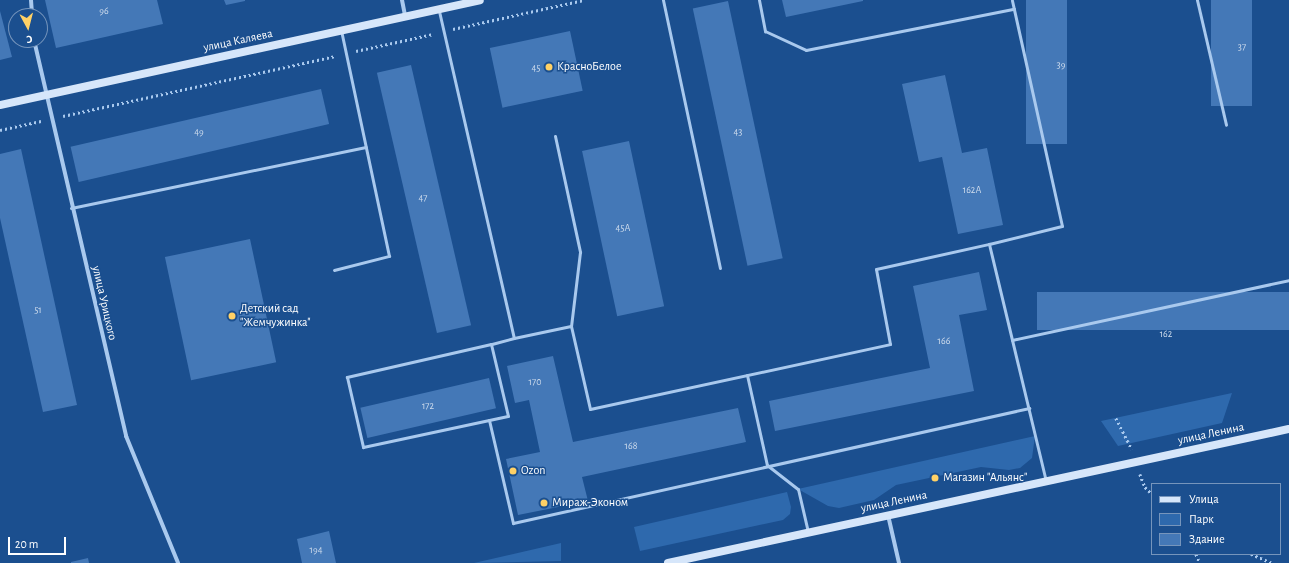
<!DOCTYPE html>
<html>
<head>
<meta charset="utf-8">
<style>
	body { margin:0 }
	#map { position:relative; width:1289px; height:563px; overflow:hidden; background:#1b4f8f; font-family:"Alegreya Sans",sans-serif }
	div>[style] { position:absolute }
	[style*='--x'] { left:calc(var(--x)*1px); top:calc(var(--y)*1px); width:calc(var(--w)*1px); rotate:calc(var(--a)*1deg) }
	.green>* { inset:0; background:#2e69ad }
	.building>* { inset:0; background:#4478b7; transform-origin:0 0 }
	.path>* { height:2.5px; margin-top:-1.25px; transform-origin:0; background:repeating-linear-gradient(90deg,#a9c9ee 0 2px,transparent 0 5px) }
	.lane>* { height:3px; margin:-1.5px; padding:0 1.5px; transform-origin:1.5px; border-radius:1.5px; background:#a9c9ee }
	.street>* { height:4px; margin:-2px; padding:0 2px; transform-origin:2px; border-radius:2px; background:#a9c9ee }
	.secondary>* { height:8px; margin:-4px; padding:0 4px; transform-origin:4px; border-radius:4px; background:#d6e6fa }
	.dots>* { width:11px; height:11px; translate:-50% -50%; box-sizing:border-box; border:2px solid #1b4f8f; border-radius:50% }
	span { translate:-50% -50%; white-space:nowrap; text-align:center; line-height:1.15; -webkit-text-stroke:3px #1b4f8f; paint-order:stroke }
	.number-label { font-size:10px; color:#d0dded }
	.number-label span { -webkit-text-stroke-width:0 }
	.street-label { font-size:12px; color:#fff }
	.poi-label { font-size:12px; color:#fff }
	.left { translate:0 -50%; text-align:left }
	.legend { position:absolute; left:1151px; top:483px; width:130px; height:72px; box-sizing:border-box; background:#1b4f8f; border:1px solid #7695bc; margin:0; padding:5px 7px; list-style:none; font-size:12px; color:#fff }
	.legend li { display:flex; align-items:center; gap:8px; height:20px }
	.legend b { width:20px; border:1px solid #7695bc }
	.north { position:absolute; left:8px; top:8px; width:40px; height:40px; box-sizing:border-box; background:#1b4f8f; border:1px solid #7695bc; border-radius:50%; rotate:173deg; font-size:11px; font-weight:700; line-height:16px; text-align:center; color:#fff }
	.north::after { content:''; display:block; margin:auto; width:14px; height:18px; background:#ffd166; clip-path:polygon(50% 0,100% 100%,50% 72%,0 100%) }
	.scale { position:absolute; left:8px; top:537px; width:58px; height:18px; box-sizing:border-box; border:2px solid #fff; border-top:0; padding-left:5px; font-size:12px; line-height:14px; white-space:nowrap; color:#fff; -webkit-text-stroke:3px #1b4f8f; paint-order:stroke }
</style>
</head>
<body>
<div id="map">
	<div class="green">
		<div style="clip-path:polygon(1232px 393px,1222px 423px,1118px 446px,1101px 421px)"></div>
		<div style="clip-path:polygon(1035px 436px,1032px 458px,1020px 468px,1009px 470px,981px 467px,896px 485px,874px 500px,839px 508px,828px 506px,798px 489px)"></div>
		<div style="clip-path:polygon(787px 492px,791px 507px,790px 514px,783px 520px,640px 551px,634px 527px)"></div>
		<div style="clip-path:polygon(561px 543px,561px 561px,474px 563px)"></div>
	</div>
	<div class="building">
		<div style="clip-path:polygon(45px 0,157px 0,163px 24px,56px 48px)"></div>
		<div style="clip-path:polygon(224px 0,245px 0,245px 1px,226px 5px)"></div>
		<div style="clip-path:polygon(782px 0,863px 0,863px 1px,786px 17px)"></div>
		<div style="left:1026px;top:0;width:41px;height:144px"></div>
		<div style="left:1211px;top:0;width:41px;height:106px"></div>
		<div style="left:728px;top:1px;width:263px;height:36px;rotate:78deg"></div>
		<div style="clip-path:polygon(0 11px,12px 57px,0 60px)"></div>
		<div style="left:570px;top:31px;width:61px;height:82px;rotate:78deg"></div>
		<div style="left:411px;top:65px;width:267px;height:35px;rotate:77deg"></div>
		<div style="clip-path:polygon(945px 75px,962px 153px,987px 148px,1003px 225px,958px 234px,942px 157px,919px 162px,902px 84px)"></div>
		<div style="left:321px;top:89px;width:36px;height:257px;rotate:77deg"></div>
		<div style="left:629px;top:141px;width:169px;height:48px;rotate:78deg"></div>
		<div style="clip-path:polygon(21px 149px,77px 405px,43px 412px,0 218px,0 154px)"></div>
		<div style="left:250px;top:239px;width:126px;height:87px;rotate:78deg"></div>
		<div style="clip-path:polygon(979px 272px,987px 310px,959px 315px,974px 391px,775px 431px,769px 401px,930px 368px,913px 286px)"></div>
		<div style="left:1289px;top:292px;width:38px;height:252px;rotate:90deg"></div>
		<div style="clip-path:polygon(553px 356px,573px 442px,738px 408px,746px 442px,582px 477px,588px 501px,518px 515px,506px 459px,540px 452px,529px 400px,515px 403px,507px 366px)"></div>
		<div style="left:489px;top:378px;width:31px;height:132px;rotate:77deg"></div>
		<div style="clip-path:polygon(329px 531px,336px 563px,302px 563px,297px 539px)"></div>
		<div style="clip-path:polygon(88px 558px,89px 563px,71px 563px,71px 562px)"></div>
	</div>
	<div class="path">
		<div style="--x:453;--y:29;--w:134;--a:-12.5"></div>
		<div style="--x:356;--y:51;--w:79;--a:-12.4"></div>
		<div style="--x:63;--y:116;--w:279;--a:-12.4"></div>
		<div style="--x:0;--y:130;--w:42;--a:-12.4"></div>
		<div style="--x:1116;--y:418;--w:35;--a:63"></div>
		<div style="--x:1140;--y:474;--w:14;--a:69"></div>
		<div style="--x:1145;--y:487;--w:10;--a:45"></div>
		<div style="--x:1196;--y:554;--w:10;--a:66"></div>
		<div style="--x:1251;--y:554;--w:23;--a:23"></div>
	</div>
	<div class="lane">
		<div style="--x:663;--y:0;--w:274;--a:78"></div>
		<div style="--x:759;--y:0;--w:32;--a:79"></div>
		<div style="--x:765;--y:31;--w:45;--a:24.9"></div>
		<div style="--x:806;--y:50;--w:212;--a:-11.2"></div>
		<div style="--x:1197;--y:0;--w:128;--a:76.9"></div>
		<div style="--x:439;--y:11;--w:335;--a:77.1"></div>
		<div style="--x:514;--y:338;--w:24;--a:165"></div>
		<div style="--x:491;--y:344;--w:148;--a:167.1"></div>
		<div style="--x:347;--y:377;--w:72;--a:77.1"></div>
		<div style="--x:363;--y:447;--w:148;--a:-12.1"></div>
		<div style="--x:508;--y:416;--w:74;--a:-103.3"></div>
		<div style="--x:555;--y:136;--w:119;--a:77.8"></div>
		<div style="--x:580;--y:252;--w:75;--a:96.9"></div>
		<div style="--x:71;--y:208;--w:301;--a:-11.7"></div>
		<div style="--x:989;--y:244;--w:75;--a:-13.9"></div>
		<div style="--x:1062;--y:226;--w:231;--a:-102.5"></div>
		<div style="--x:334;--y:270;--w:57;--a:-14.3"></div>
		<div style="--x:389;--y:256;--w:231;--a:-102"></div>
		<div style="--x:514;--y:338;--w:58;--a:-11.9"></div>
		<div style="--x:571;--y:326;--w:85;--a:77.1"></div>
		<div style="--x:590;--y:409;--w:307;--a:-12.2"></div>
		<div style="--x:890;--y:344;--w:76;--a:-100.6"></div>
		<div style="--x:876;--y:269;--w:116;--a:-12.5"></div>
		<div style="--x:989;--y:244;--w:244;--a:76.5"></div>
		<div style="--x:1012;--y:340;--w:283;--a:-12.2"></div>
		<div style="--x:747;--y:375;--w:92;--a:77.5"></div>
		<div style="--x:767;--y:465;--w:39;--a:38"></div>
		<div style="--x:798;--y:489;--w:44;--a:76.9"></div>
		<div style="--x:489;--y:420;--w:106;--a:76.9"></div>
		<div style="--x:513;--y:523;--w:529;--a:-12.56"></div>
	</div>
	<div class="street">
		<div style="--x:31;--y:0;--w:16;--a:86"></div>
		<div style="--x:402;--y:0;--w:16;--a:79"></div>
		<div style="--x:34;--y:40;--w:407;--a:76.9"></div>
		<div style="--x:126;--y:436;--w:137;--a:67.7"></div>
		<div style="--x:888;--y:515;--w:49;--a:77.1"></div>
	</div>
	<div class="secondary">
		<div style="--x:0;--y:105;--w:491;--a:-12.3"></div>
		<div style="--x:668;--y:563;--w:635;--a:-12.18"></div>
	</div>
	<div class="dots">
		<div style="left:549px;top:67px;background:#ffd166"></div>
		<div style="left:232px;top:316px;background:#ffd166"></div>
		<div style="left:513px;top:471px;background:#ffd166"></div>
		<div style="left:935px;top:478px;background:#ffd166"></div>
		<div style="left:544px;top:503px;background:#ffd166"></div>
	</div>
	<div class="number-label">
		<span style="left:104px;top:12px">96</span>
		<span style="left:1242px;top:48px">37</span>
		<span style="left:1061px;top:66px">39</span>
		<span style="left:536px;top:69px">45</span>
		<span style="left:199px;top:133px">49</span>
		<span style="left:738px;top:133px">43</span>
		<span style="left:972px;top:191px">162А</span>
		<span style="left:423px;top:199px">47</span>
		<span style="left:623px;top:229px">45А</span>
		<span style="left:38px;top:311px">51</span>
		<span style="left:1166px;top:335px">162</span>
		<span style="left:944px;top:342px">166</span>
		<span style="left:535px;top:383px">170</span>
		<span style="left:428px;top:407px">172</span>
		<span style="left:631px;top:447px">168</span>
		<span style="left:316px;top:551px">194</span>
	</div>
	<div class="street-label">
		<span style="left:238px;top:41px;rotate:-12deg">улица Каляева</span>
		<span style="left:104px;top:303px;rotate:77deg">улица Урицкого</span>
		<span style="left:1211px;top:434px;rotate:-12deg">улица Ленина</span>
		<span style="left:894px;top:502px;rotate:-12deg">улица Ленина</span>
	</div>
	<div class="poi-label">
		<span class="left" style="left:557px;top:67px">КрасноБелое</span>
		<span class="left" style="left:240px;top:316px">Детский сад<br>"Жемчужинка"</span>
		<span class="left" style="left:521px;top:471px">Ozon</span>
		<span class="left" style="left:943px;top:478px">Магазин "Альянс"</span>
		<span class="left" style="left:552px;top:503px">Мираж-Эконом</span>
	</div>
	<ul class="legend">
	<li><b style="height:5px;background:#d6e6fa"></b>Улица</li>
	<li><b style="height:11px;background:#2e69ad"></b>Парк</li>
	<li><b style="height:11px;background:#4478b7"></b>Здание</li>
	</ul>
	<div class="north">С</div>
	<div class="scale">20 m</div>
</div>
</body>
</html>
